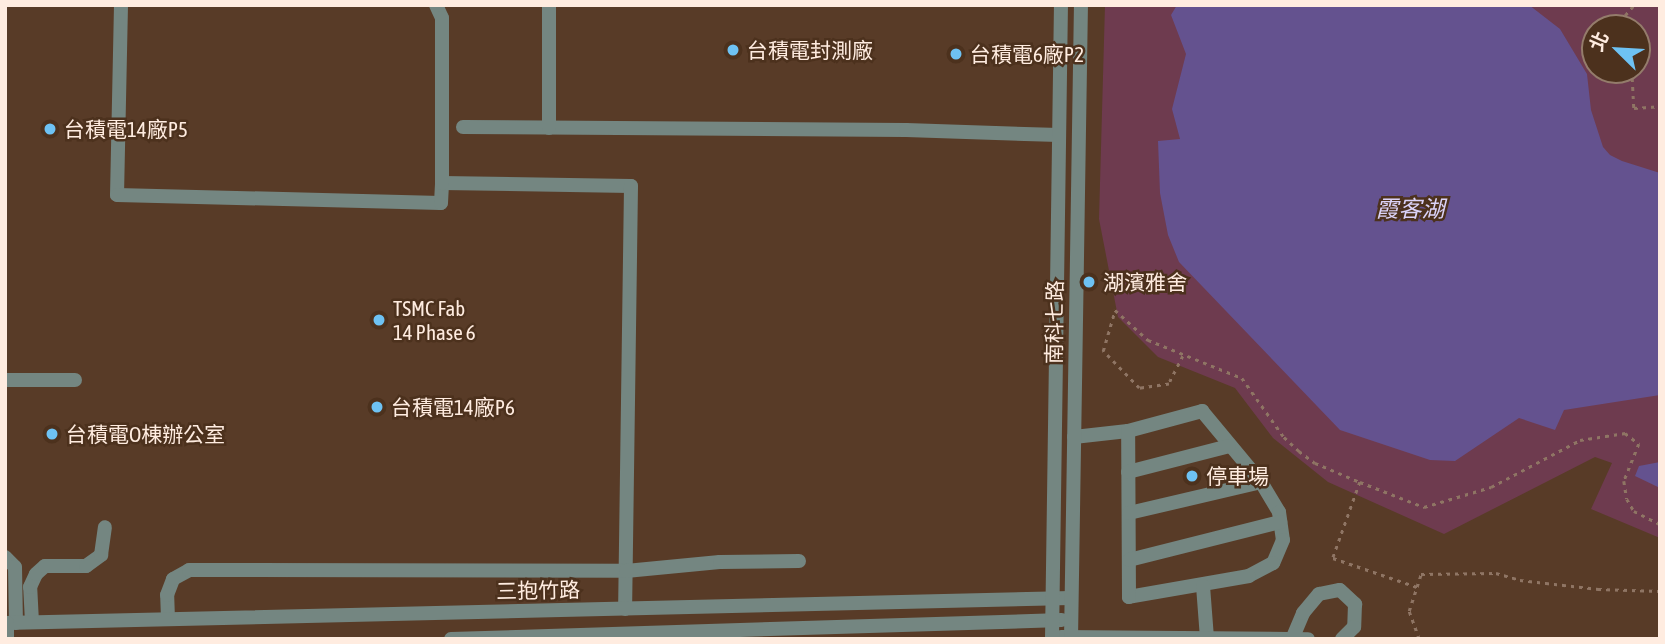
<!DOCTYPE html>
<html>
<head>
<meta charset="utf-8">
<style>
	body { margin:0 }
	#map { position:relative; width:1665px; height:644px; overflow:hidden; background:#583b27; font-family:"Asap Condensed","Noto Sans TC",sans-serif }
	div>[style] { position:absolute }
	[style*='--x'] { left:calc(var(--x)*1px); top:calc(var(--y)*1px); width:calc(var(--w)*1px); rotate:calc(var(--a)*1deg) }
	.green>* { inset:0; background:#6e3b4f }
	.water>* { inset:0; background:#64528f }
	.path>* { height:2.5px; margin-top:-1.25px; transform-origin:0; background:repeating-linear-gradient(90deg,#8f7564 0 3.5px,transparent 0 8.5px) }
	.minor>* { height:14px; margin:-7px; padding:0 7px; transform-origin:7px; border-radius:7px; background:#748681 }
	.dots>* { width:19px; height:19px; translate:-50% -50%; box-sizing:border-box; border:4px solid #4c311d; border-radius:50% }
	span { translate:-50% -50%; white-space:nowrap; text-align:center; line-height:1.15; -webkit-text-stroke:5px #4c311d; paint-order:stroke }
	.poi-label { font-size:21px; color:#ffece0 }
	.left { translate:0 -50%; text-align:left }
	.street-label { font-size:21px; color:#ffece0 }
	.water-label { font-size:23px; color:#dbd3f8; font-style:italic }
	.frame { position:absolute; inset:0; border:7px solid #ffece0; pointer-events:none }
	.north { position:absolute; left:1581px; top:14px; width:70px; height:70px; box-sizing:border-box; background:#4c311d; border:2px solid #947c6b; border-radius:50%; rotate:294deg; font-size:19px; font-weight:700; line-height:28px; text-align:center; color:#ffece0 }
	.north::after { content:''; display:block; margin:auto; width:24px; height:32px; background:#6ec2f3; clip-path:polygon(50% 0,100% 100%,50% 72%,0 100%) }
</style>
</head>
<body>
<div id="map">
	<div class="green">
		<div style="clip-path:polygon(evenodd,1105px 5px,1660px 5px,1660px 538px,1591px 509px,1612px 463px,1595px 457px,1444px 534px,1328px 482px,1273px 438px,1235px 388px,1158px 357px,1118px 317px,1099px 219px,1105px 5px,1595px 28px,1637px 28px,1637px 70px,1595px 70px,1595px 28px)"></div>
	</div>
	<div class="water">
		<div style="clip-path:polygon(1177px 5px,1529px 5px,1560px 29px,1587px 74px,1591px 110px,1603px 147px,1610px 155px,1622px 161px,1660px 173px,1660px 395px,1564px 410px,1555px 430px,1519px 418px,1455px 461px,1430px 460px,1340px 430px,1179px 262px,1168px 235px,1160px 193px,1158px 141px,1180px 139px,1172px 109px,1186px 54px,1171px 15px)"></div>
		<div style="clip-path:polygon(1660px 462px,1660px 488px,1635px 476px,1639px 466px)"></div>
	</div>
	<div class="path">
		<div style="--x:1614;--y:28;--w:30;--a:-49"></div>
		<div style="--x:1632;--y:70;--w:38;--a:87"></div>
		<div style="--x:1634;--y:108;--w:26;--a:-4"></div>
		<div style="--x:1183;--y:356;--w:31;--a:117"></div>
		<div style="--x:1169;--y:384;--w:30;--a:172"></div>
		<div style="--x:1139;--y:388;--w:52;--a:-134.2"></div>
		<div style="--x:1103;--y:351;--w:43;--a:-73.7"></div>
		<div style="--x:1115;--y:310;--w:45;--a:42.3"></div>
		<div style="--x:1148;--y:340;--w:101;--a:22"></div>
		<div style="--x:1242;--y:378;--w:72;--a:54.6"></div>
		<div style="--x:1284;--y:437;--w:21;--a:43"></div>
		<div style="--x:1299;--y:451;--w:20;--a:37"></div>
		<div style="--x:1315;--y:463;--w:49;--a:22.9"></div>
		<div style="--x:1360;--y:482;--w:81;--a:109.6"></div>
		<div style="--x:1333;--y:558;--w:89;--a:19"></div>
		<div style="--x:1360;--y:482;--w:69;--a:21.3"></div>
		<div style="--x:1424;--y:507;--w:70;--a:-16.6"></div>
		<div style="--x:1491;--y:487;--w:101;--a:-27.8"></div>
		<div style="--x:1580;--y:440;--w:46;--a:-8.8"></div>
		<div style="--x:1625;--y:433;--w:18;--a:38"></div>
		<div style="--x:1639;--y:444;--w:40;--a:112"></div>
		<div style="--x:1624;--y:481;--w:18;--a:81"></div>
		<div style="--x:1627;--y:499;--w:14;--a:60"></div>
		<div style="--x:1634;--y:511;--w:29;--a:27"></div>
		<div style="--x:1419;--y:639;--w:30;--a:-110"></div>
		<div style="--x:1409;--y:611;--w:39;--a:-72"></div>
		<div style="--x:1421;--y:574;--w:75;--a:-0.8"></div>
		<div style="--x:1496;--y:573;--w:25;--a:16"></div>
		<div style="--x:1520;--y:580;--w:79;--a:6.6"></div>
		<div style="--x:1598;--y:589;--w:62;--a:1.8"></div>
	</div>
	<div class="minor">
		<div style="--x:121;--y:5;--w:190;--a:91.2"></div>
		<div style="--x:117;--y:195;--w:324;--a:1.4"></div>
		<div style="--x:441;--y:203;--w:20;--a:-87"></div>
		<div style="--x:442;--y:183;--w:189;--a:0.9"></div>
		<div style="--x:631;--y:186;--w:423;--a:90.8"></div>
		<div style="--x:436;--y:5;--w:14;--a:65"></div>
		<div style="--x:442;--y:18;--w:165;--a:90"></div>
		<div style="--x:463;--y:127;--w:443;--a:0.4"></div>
		<div style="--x:906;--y:130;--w:153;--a:1.9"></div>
		<div style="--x:549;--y:128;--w:123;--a:-90"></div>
		<div style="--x:5;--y:380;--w:70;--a:0"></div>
		<div style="--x:1074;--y:437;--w:54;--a:-6.3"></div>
		<div style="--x:1128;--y:431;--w:77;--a:-15.1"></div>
		<div style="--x:1202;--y:411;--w:92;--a:50.3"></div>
		<div style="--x:1261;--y:482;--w:35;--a:59"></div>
		<div style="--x:1279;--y:512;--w:28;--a:82"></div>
		<div style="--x:1283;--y:540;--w:25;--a:113"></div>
		<div style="--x:1273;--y:563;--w:27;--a:152"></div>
		<div style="--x:1249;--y:576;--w:122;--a:170.1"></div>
		<div style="--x:1129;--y:597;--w:166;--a:-90.3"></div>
		<div style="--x:1128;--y:472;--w:104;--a:-14.4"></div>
		<div style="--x:1129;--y:513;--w:136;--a:-13.2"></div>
		<div style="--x:5;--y:557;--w:14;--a:45"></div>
		<div style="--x:15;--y:567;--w:56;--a:89"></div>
		<div style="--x:1129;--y:560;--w:156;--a:-14.1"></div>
		<div style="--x:1203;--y:586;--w:52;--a:85.6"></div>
		<div style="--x:168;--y:619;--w:24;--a:-92"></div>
		<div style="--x:167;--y:595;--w:17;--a:-69"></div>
		<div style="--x:173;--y:579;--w:18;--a:-29"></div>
		<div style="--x:189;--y:570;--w:437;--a:0.1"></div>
		<div style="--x:626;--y:571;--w:94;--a:-5.5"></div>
		<div style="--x:720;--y:562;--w:79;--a:-0.7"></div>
		<div style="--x:32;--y:622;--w:35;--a:-93"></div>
		<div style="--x:30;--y:587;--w:14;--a:-65"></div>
		<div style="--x:36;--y:574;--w:12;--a:-42"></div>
		<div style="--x:45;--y:566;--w:41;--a:0"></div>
		<div style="--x:86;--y:566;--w:19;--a:-36"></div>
		<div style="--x:101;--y:555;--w:28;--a:-82"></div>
		<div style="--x:5;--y:623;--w:1066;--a:-1.34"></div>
		<div style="--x:1061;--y:637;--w:247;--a:0.5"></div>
		<div style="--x:1293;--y:637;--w:26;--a:-67"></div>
		<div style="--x:1303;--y:613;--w:25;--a:-50"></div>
		<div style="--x:1319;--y:594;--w:21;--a:-11"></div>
		<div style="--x:1340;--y:590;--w:21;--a:43"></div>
		<div style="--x:1355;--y:604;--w:23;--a:92"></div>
		<div style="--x:1354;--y:627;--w:17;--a:135"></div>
		<div style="--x:7;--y:639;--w:16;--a:-90"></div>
		<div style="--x:451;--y:639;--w:611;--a:-1.78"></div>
		<div style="--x:1052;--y:639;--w:634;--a:-89.19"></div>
		<div style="--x:1071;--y:639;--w:634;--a:-89.1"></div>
	</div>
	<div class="dots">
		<div style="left:733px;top:50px;background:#6ec2f3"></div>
		<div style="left:956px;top:54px;background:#6ec2f3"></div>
		<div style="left:50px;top:129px;background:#6ec2f3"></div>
		<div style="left:1089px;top:282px;background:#6ec2f3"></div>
		<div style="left:379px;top:320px;background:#6ec2f3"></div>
		<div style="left:377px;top:407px;background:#6ec2f3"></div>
		<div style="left:52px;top:434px;background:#6ec2f3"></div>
		<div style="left:1192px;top:476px;background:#6ec2f3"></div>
	</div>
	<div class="poi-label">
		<span class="left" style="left:747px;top:50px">台積電封測廠</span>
		<span class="left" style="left:970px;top:54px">台積電6廠P2</span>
		<span class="left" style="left:64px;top:129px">台積電14廠P5</span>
		<span class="left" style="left:1103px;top:282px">湖濱雅舍</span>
		<span class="left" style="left:393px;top:320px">TSMC Fab<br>14 Phase 6</span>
		<span class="left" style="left:391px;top:407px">台積電14廠P6</span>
		<span class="left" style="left:66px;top:434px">台積電O棟辦公室</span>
		<span class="left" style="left:1206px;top:476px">停車場</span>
	</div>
	<div class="street-label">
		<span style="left:1054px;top:322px;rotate:-89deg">南科七路</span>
		<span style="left:538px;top:590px;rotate:-1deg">三抱竹路</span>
	</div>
	<div class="water-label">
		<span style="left:1410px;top:209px">霞客湖</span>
	</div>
	<div class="frame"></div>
	<div class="north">北</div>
</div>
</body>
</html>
